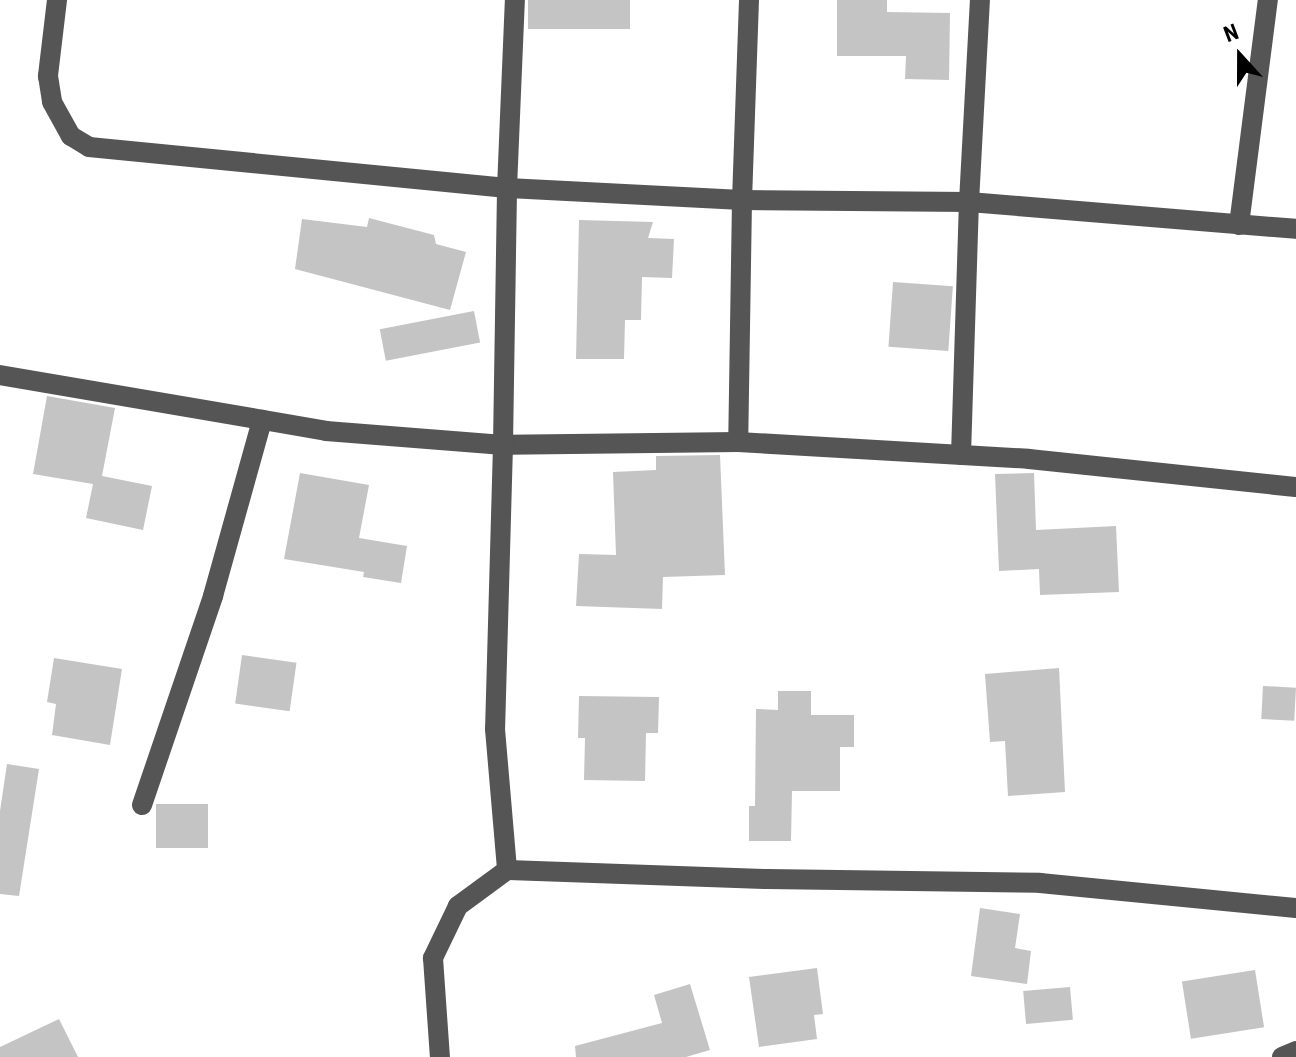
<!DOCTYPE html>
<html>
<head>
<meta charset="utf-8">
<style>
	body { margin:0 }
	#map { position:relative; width:1296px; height:1057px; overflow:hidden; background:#fff; font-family:"Roboto Condensed",sans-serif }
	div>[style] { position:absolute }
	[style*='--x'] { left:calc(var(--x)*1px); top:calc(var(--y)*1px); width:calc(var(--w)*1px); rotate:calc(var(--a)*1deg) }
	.building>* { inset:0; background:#c4c4c4; transform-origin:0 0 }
	.minor>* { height:20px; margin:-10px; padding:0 10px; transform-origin:10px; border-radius:10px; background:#555 }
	span { translate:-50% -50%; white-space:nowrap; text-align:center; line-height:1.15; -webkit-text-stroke:6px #fff; paint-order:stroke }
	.north { position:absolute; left:1200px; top:16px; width:80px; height:80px; -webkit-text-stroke:6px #fff; paint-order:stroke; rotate:339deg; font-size:22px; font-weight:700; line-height:32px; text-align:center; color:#000 }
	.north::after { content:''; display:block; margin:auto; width:28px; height:36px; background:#000; clip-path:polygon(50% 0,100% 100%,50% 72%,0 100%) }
</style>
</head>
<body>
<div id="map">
	<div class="building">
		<div style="left:528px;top:0;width:102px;height:29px"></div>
		<div style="clip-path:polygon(837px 0,887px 0,887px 12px,950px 13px,949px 80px,905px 79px,906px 56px,837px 56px)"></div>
		<div style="clip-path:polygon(369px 218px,434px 235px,436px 244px,466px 252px,450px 310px,295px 269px,302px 219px,367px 227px)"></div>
		<div style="clip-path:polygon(579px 220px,653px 222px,648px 238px,674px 239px,672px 278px,642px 277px,641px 320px,625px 320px,624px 359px,576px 359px)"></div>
		<div style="left:893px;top:282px;width:60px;height:65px;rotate:4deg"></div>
		<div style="left:474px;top:311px;width:32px;height:96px;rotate:79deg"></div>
		<div style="clip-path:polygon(47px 396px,115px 408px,102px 476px,152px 486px,143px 530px,86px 518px,93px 484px,33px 474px)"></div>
		<div style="clip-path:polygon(720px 455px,725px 575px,663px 577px,662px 609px,576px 606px,579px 554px,616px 555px,613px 472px,656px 470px,656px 456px)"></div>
		<div style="clip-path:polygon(300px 473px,369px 485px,359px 538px,407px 546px,401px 583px,363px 577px,364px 572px,284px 559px)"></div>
		<div style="clip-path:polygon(1034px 473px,1036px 530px,1116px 526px,1119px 592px,1040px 595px,1039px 569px,999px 571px,995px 474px)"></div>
		<div style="left:242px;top:655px;width:55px;height:49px;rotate:8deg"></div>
		<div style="clip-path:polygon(54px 658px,122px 669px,110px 745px,52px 735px,56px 704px,47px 702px)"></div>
		<div style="clip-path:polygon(1059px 668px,1065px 792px,1008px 796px,1005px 741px,990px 742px,985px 674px)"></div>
		<div style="left:1263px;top:686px;width:33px;height:33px;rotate:3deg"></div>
		<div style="clip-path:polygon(778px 691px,811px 691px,811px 715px,854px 715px,854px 747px,840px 747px,840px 791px,792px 791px,791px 841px,749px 841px,749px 806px,755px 806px,756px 709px,778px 710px)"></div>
		<div style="clip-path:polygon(579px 696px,659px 697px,658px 733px,646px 733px,645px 781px,584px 780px,585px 738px,578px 738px)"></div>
		<div style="clip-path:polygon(7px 764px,39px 769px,19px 896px,0 894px,0 811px)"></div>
		<div style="left:156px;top:804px;width:52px;height:44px"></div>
		<div style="clip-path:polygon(980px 908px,1020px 914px,1015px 948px,1031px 951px,1027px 984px,971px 976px)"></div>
		<div style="clip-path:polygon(817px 968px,823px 1014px,814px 1015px,817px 1039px,759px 1047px,749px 977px)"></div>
		<div style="left:1255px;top:970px;width:58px;height:74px;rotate:81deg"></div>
		<div style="clip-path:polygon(690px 984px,710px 1050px,686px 1057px,576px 1057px,575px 1046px,662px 1023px,654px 995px)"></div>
		<div style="left:1070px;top:987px;width:33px;height:47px;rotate:85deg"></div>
		<div style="clip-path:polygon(59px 1019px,78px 1057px,0 1057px,0 1047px)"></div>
	</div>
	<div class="minor">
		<div style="--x:57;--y:0;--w:77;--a:96.8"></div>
		<div style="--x:48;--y:76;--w:26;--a:81"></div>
		<div style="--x:52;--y:102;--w:39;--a:61"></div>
		<div style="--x:71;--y:136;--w:21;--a:31"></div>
		<div style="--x:89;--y:147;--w:420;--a:5.6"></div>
		<div style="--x:507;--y:188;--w:235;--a:2.9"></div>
		<div style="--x:742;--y:200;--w:242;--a:90.9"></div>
		<div style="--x:738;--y:442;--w:235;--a:179.3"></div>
		<div style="--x:503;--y:445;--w:257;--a:-89.1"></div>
		<div style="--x:507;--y:188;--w:188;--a:-87.6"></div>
		<div style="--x:749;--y:0;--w:200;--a:92"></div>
		<div style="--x:742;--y:200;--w:227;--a:0.5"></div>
		<div style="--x:969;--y:202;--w:328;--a:4.7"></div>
		<div style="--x:1239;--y:225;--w:227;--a:-82.7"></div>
		<div style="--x:0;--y:375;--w:331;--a:9.7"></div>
		<div style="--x:326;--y:431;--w:178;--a:4.5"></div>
		<div style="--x:503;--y:445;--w:284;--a:91.6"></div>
		<div style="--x:495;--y:729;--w:142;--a:85.1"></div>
		<div style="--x:507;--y:870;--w:61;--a:143.7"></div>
		<div style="--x:458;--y:906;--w:58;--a:115.7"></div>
		<div style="--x:433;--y:958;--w:99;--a:86"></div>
		<div style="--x:738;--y:442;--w:291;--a:3.3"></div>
		<div style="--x:1029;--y:459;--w:268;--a:6"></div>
		<div style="--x:961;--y:455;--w:253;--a:-88.2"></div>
		<div style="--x:969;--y:202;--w:202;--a:-86.9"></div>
		<div style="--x:142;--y:805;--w:221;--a:-71.2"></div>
		<div style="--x:213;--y:596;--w:183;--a:-74.4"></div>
		<div style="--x:507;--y:870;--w:260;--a:2"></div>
		<div style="--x:767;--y:879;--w:273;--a:0.8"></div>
		<div style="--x:1040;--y:883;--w:257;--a:5.6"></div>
		<div style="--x:1282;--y:1057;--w:15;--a:-23"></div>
	</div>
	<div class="north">N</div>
</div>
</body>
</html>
